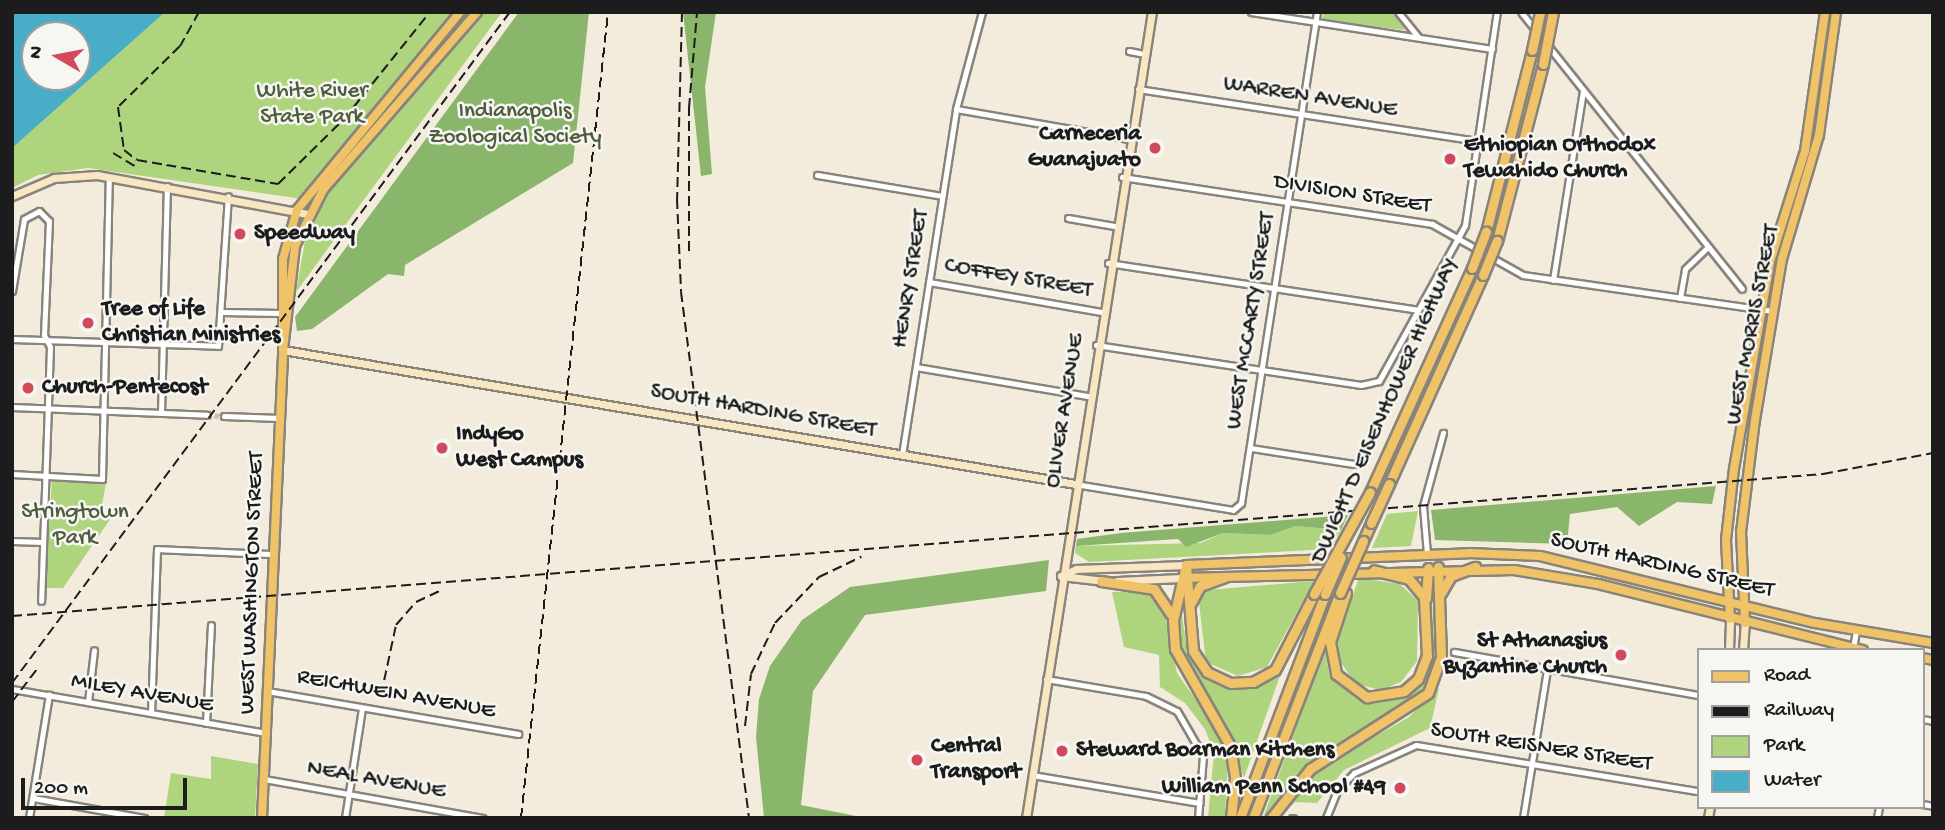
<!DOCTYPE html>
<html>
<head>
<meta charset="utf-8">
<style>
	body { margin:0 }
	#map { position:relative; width:1945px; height:830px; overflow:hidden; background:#f3ebdb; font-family:"Gochi Hand",sans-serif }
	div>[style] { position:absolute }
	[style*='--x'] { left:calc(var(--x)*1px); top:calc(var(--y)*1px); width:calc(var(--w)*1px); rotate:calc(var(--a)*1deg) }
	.green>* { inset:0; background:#aed47d }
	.forest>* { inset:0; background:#8ab66c }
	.water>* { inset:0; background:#48aec7 }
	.street-tunnel>* { height:5px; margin-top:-2.5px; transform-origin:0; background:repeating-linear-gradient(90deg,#c8c2b5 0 5px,transparent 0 7.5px) }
	.roads { filter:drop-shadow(2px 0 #88847c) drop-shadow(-2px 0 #88847c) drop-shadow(0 2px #88847c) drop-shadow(0 -2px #88847c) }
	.street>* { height:5px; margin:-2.5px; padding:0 2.5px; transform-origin:2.5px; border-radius:2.5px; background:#fff }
	.secondary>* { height:7px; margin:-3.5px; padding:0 3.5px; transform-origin:3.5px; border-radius:3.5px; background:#f9e7c3 }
	.primary>* { height:8px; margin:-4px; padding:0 4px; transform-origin:4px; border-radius:4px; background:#f1c369 }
	.highway>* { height:9px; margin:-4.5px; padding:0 4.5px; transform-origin:4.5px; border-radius:4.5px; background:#f1c369 }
	.rail>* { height:2px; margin-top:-1px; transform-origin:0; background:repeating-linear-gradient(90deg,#1c1c1c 0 10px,transparent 0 15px) }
	.bridges { filter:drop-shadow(2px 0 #88847c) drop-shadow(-2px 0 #88847c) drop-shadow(0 2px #88847c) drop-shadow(0 -2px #88847c) }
	.highway-bridge>* { height:9px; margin:-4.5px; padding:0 4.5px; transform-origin:4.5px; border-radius:4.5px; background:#f1c369 }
	.dots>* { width:19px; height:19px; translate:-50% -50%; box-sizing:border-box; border:4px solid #f6f6f2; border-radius:50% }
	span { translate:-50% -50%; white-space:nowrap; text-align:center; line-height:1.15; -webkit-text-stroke:5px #f6f6f2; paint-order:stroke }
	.park-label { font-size:23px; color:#4f5c3e }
	.street-label { font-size:23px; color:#1c1c1c }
	.poi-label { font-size:23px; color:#1c1c1c; font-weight:700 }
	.right { translate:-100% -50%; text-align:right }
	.left { translate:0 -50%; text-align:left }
	.frame { position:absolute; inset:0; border:14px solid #1c1c1c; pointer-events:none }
	.legend { position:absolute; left:1697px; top:648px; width:228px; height:161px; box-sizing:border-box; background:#f6f6f2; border:2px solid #9f9f9c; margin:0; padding:9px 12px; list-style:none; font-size:21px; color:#1c1c1c }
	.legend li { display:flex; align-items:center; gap:14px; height:35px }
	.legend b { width:35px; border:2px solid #9f9f9c }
	.north { position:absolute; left:21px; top:21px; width:70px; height:70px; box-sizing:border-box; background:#f6f6f2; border:2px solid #9f9f9c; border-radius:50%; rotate:280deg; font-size:19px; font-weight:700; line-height:28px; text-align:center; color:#1c1c1c }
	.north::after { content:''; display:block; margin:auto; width:24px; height:32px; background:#d1495b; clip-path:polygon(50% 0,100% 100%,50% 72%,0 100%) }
	.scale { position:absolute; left:21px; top:778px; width:166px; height:32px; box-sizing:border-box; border:4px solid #1c1c1c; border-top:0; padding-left:9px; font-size:21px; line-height:24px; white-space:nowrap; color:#1c1c1c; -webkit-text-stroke:5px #f6f6f2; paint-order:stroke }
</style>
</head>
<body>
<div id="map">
	<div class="green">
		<div style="clip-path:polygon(evenodd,12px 12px,502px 12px,296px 292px,305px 241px,319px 210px,296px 198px,88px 168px,38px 175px,12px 188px,12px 12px,35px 35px,77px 35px,77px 77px,35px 77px,35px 35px)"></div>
		<div style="clip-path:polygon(1323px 12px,1393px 12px,1405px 30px,1323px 21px)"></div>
		<div style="clip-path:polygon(52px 480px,106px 483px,100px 515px,111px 518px,63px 588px,45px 588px)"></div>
		<div style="clip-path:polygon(1418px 511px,1411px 546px,1372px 548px,1387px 514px)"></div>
		<div style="clip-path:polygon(1295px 526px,1341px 530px,1330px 549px,1089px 562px,1075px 553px,1076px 546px,1201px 543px,1223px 533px,1271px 535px)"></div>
		<div style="clip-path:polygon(1359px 578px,1400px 584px,1418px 601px,1417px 661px,1401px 682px,1381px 690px,1356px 684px,1337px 657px,1337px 638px)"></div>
		<div style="clip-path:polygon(1314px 581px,1267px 667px,1238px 676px,1206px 662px,1199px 603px,1207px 590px)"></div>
		<div style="clip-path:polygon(1433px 586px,1438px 662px,1421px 697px,1323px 755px,1263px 818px,1325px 648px,1329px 672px,1355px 698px,1402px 697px,1426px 675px,1432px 656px)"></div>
		<div style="clip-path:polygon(1112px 592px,1149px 592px,1162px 599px,1177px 673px,1221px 736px,1228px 757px,1225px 818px,1208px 818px,1214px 753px,1205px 729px,1185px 703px,1160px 687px,1159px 655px,1124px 647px)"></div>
		<div style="clip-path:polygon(1179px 593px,1186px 643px,1207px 677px,1250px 687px,1281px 673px,1244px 778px,1224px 723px,1179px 648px)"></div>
		<div style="clip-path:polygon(1439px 688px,1430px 728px,1344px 770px,1317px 803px,1295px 802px,1277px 818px,1319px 769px,1409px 717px)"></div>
		<div style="clip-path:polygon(211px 756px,258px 764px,255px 818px,164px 818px,171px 773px,211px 779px)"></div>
	</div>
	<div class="forest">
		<div style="clip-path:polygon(519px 12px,589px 12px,573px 163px,405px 265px,404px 276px,388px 274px,312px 329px,297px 331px,295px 317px)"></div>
		<div style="clip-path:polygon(683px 12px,716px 12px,705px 87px,712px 174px,701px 176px)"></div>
		<div style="clip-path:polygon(1716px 486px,1712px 504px,1677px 502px,1639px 526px,1617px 507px,1570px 514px,1567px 544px,1435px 540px,1431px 510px)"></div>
		<div style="clip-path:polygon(1348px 515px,1341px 530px,1295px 526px,1271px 535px,1223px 533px,1186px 547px,1178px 539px,1076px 546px,1077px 539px,1121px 533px)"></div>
		<div style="clip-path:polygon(1049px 560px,1046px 591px,865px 615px,813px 691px,801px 805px,866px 818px,764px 818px,756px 737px,759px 699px,770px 666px,802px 620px,850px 587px)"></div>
	</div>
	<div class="water">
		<div style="clip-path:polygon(evenodd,12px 12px,165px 12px,12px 148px,12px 12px,35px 35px,77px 35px,77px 77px,35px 77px,35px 35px)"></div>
	</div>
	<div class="street-tunnel">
		<div style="--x:207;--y:415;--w:17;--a:3"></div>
	</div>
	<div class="roads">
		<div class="street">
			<div style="--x:1251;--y:12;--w:244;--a:8.7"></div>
			<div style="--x:1398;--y:12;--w:32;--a:51"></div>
			<div style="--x:1521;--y:12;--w:354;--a:51.4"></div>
			<div style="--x:1129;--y:51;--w:15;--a:11"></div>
			<div style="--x:1138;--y:89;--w:344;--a:8.7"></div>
			<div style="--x:956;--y:109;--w:175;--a:9.9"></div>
			<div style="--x:817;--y:175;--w:127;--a:9.5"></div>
			<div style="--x:1122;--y:177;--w:314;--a:8.6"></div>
			<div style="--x:1432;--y:224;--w:104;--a:29.3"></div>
			<div style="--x:1523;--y:275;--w:252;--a:8.2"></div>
			<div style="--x:1068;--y:218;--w:47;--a:9.9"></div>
			<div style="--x:1108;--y:263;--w:313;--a:8.6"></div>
			<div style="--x:1553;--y:280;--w:192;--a:-81"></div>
			<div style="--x:929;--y:282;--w:175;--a:9.9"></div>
			<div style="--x:12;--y:291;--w:73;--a:-80.5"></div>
			<div style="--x:24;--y:219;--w:17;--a:-28"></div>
			<div style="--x:39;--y:211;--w:14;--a:45"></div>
			<div style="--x:49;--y:221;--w:114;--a:92.5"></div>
			<div style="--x:44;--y:335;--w:13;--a:63"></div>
			<div style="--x:50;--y:347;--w:254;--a:92"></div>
			<div style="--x:1680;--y:298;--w:29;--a:-80"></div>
			<div style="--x:1685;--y:269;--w:32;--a:-44"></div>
			<div style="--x:222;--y:312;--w:58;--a:1"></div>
			<div style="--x:12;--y:339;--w:206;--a:1.9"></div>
			<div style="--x:218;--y:346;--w:150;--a:-86.2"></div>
			<div style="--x:1096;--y:345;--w:268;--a:8.6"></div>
			<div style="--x:1361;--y:385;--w:18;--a:-13"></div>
			<div style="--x:1379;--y:381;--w:178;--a:-61.1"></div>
			<div style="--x:1465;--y:225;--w:215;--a:-81.5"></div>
			<div style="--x:916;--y:367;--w:174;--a:9.6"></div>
			<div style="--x:12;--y:407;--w:195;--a:2.3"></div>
			<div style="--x:161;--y:413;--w:227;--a:-88.5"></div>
			<div style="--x:224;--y:416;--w:55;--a:2.1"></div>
			<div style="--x:1251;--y:448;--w:103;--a:8.9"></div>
			<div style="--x:902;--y:455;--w:350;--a:-81.1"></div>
			<div style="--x:956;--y:109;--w:100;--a:-75"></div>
			<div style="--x:12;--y:474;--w:90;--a:3.2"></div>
			<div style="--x:102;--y:479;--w:302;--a:-88.7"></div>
			<div style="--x:1075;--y:484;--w:160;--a:9.3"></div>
			<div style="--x:1233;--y:510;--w:11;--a:-41"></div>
			<div style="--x:1241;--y:503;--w:497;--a:-81.2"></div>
			<div style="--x:12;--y:541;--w:31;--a:2"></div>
			<div style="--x:1427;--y:554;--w:48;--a:-94.8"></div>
			<div style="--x:1423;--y:506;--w:76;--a:-74.7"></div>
			<div style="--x:1853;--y:648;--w:17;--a:-80"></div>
			<div style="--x:1454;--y:652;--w:248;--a:10"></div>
			<div style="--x:1046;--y:679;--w:101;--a:9.6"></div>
			<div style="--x:1146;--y:696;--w:34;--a:26"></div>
			<div style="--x:1177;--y:711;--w:52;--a:60"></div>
			<div style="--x:1203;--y:756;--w:62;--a:94.6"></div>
			<div style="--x:12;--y:689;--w:258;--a:9.8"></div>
			<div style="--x:267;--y:691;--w:255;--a:9.7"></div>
			<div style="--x:88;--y:702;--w:52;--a:-83.4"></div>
			<div style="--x:151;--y:713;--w:164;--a:-87.9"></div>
			<div style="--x:157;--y:549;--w:116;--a:2.5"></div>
			<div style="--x:1922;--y:719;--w:11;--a:10"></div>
			<div style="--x:206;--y:723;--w:98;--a:-87.1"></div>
			<div style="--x:1032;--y:775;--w:170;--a:9.5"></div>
			<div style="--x:264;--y:779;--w:222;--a:10.1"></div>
			<div style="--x:33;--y:798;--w:113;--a:10.2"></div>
			<div style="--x:1922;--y:804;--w:11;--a:10"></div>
			<div style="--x:29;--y:818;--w:125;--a:-80.8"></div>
			<div style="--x:345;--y:818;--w:111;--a:-81.2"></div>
			<div style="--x:1292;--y:818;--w:1;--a:0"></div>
			<div style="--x:1326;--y:818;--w:31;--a:-68"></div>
			<div style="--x:1338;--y:789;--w:23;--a:-45"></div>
			<div style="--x:1354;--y:773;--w:68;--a:-24.3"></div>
			<div style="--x:1416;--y:745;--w:286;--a:9.3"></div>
			<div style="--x:1523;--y:818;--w:151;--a:-80.8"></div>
			<div style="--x:1877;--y:818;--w:11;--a:-80"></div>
		</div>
		<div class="secondary">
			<div style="--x:12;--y:196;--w:46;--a:-23.2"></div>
			<div style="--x:54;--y:178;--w:43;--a:-4"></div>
			<div style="--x:97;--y:175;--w:214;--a:10.5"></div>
			<div style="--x:283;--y:350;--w:803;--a:9.6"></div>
			<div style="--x:1061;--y:576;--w:17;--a:-25"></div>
			<div style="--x:1076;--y:569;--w:110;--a:-2.1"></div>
			<div style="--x:1061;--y:576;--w:44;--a:6.5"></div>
			<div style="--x:1117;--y:581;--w:64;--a:-2.7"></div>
			<div style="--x:1729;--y:650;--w:31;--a:-88"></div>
			<div style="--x:1743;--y:650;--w:27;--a:-86"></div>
			<div style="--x:1026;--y:818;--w:816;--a:-81.12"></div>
			<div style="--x:1708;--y:818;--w:11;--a:-80"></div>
		</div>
		<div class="primary">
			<div style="--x:283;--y:350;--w:91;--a:-90"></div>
			<div style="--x:283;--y:259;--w:51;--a:-74.1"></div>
			<div style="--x:297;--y:210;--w:256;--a:-50.5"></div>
			<div style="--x:1186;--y:565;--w:283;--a:-2.4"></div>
			<div style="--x:1469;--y:553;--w:71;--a:2.4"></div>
			<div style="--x:1540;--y:556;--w:283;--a:13.7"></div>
			<div style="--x:1815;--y:623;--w:120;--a:9.6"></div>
			<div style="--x:1183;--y:578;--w:331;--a:-1.4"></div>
			<div style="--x:1514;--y:570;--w:85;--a:9.5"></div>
			<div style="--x:1598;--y:584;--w:273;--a:14"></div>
			<div style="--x:1730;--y:619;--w:79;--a:-92.9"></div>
			<div style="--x:1726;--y:540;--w:71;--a:-83.6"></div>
			<div style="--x:1734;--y:469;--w:210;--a:-80.1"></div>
			<div style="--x:1770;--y:262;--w:116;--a:-72.5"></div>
			<div style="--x:1805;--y:151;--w:140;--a:-81.8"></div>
			<div style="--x:1745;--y:623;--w:91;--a:-92.5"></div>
			<div style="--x:1741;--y:532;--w:113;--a:-82.9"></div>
			<div style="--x:1755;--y:420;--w:163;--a:-80.5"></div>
			<div style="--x:1782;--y:259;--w:129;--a:-73.4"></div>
			<div style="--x:1819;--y:135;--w:124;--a:-82.1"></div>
			<div style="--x:1922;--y:658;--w:11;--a:10"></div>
			<div style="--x:262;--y:818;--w:468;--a:-87.4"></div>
			<div style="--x:283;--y:350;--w:105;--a:-83.4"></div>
			<div style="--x:295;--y:246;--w:63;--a:-63.4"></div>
			<div style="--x:323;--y:190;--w:235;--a:-49.1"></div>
		</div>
		<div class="highway">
			<div style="--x:1486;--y:232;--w:188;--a:-75.8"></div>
			<div style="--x:1497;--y:241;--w:183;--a:-75.4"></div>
			<div style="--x:1389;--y:484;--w:229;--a:-65.8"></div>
			<div style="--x:1370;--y:492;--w:246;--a:-65.5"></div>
			<div style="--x:1363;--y:541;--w:20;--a:-66"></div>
			<div style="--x:1186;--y:565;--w:86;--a:85.3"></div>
			<div style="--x:1193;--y:651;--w:25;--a:56"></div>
			<div style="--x:1207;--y:672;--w:26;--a:25"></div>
			<div style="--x:1231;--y:683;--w:22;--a:-3"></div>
			<div style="--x:1253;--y:682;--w:25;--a:-29"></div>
			<div style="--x:1275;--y:670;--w:85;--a:-62.8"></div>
			<div style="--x:1185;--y:569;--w:52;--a:103.2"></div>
			<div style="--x:1173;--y:620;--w:29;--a:86"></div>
			<div style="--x:1175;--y:649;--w:112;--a:60.4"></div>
			<div style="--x:1230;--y:746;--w:32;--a:81"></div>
			<div style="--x:1235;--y:778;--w:40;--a:95.7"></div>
			<div style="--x:1101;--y:581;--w:54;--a:8.6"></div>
			<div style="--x:1154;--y:589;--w:30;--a:56"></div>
			<div style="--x:1346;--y:593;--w:52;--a:108.1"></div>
			<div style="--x:1330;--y:642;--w:33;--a:79"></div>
			<div style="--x:1336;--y:674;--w:39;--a:37"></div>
			<div style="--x:1367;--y:697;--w:37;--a:-9"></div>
			<div style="--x:1404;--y:691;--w:18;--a:-41"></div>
			<div style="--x:1418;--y:679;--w:25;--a:-69"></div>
			<div style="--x:1427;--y:656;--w:59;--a:-92.9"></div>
			<div style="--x:1424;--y:597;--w:23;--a:-130"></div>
			<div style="--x:1409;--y:579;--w:36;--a:-166"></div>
			<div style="--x:1441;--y:593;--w:20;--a:-60"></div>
			<div style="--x:1451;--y:576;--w:26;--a:-21"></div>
			<div style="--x:1426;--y:598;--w:30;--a:-86"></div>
			<div style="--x:1191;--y:603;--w:19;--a:-62"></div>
			<div style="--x:1200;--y:586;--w:27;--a:-20"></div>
			<div style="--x:1240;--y:818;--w:240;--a:-69.2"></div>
			<div style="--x:1253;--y:818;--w:241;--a:-68.9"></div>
			<div style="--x:1271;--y:818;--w:63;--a:-51.5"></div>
			<div style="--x:1310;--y:769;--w:140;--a:-32.8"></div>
			<div style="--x:1428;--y:693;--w:38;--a:-70"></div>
			<div style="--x:1441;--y:657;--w:90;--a:-91.9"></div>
		</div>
	</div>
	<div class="rail">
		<div style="--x:199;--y:12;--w:39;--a:119"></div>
		<div style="--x:180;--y:46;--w:87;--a:135.5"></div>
		<div style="--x:118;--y:107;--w:43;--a:82.1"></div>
		<div style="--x:124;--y:150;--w:16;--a:38"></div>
		<div style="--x:137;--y:160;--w:143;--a:9.7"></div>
		<div style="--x:278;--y:184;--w:93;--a:-44.6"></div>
		<div style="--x:344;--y:119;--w:137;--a:-51.2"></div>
		<div style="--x:682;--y:12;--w:187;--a:91.5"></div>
		<div style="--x:677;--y:199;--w:93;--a:87.5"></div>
		<div style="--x:681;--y:292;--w:530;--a:82.63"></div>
		<div style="--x:113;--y:153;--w:26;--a:31"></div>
		<div style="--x:689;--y:251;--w:143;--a:-90"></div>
		<div style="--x:689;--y:108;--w:96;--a:-85.2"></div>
		<div style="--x:12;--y:616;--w:1817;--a:-4.48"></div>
		<div style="--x:1823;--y:474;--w:112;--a:-10.8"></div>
		<div style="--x:12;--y:683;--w:836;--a:-53.42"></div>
		<div style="--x:381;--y:695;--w:72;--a:-77.9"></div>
		<div style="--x:396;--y:625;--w:30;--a:-49"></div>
		<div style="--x:416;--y:602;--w:29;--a:-25"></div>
		<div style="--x:12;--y:702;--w:41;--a:-52.9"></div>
		<div style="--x:745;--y:726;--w:52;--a:-83.4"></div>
		<div style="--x:751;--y:674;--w:56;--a:-64.8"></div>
		<div style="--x:775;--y:623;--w:64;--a:-46.3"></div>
		<div style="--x:819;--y:577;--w:47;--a:-25.5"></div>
		<div style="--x:521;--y:818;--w:811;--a:-83.84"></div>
	</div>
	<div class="bridges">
		<div class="highway-bridge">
			<div style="--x:1532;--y:50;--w:39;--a:-78"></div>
			<div style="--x:1543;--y:64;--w:53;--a:-79.1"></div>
			<div style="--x:1472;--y:268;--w:39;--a:-69"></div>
			<div style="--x:1483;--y:275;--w:37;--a:-68"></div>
			<div style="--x:1371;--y:523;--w:43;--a:-65.2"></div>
			<div style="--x:1340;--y:593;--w:57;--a:-66.1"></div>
			<div style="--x:1314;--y:594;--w:116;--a:-61.2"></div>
			<div style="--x:1325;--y:594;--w:40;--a:-66.6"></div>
		</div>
	</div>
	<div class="dots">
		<div style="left:1155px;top:148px;background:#d1495b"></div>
		<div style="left:1450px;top:159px;background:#d1495b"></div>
		<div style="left:240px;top:234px;background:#d1495b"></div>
		<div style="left:88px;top:323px;background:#d1495b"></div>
		<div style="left:28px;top:388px;background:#d1495b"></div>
		<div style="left:442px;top:448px;background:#d1495b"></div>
		<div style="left:1621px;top:655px;background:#d1495b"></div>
		<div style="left:1062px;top:751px;background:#d1495b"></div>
		<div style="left:917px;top:760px;background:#d1495b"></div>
		<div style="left:1400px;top:788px;background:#d1495b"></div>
	</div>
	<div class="park-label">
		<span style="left:312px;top:105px">White River<br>State Park</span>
		<span style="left:515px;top:125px">Indianapolis<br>Zoological Society</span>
		<span style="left:75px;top:526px">Stringtown<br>Park</span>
	</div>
	<div class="street-label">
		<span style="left:1310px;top:98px;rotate:9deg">WARREN AVENUE</span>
		<span style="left:1352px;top:195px;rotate:9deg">DIVISION STREET</span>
		<span style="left:912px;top:279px;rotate:-81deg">HENRY STREET</span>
		<span style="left:1018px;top:279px;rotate:10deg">COFFEY STREET</span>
		<span style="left:1252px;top:321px;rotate:-81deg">WEST MCCARTY STREET</span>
		<span style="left:1754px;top:325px;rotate:-79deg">WEST MORRIS STREET</span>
		<span style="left:1066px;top:411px;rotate:-81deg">OLIVER AVENUE</span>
		<span style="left:1386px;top:411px;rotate:-66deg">DWIGHT D EISENHOWER HIGHWAY</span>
		<span style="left:763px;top:412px;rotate:10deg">SOUTH HARDING STREET</span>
		<span style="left:1662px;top:566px;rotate:13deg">SOUTH HARDING STREET</span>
		<span style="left:253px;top:583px;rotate:-88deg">WEST WASHINGTON STREET</span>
		<span style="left:142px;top:694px;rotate:10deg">MILEY AVENUE</span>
		<span style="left:396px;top:695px;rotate:10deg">REICHWEIN AVENUE</span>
		<span style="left:1541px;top:748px;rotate:9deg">SOUTH REISNER STREET</span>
		<span style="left:376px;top:781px;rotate:10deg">NEAL AVENUE</span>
	</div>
	<div class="poi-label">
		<span class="right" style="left:1141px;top:148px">Carneceria<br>Guanajuato</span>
		<span class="left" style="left:1464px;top:159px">Ethiopian Orthodox<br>Tewahido Church</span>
		<span class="left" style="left:254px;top:234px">Speedway</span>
		<span class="left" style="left:102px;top:323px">Tree of Life<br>Christian Ministries</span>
		<span class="left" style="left:42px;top:388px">Church-Pentecost</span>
		<span class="left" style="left:456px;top:448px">IndyGo<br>West Campus</span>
		<span class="right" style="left:1607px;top:655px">St Athanasius<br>Byzantine Church</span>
		<span class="left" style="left:931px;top:760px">Central<br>Transport</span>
		<span class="left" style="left:1076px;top:751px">Steward Boarman Kitchens</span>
		<span class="right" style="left:1386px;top:788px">William Penn School #49</span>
	</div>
	<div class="frame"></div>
	<ul class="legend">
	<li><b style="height:9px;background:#f1c369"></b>Road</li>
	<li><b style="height:9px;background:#1c1c1c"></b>Railway</li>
	<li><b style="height:19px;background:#aed47d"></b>Park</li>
	<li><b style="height:19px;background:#48aec7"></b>Water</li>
	</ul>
	<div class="north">N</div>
	<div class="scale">200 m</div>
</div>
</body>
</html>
